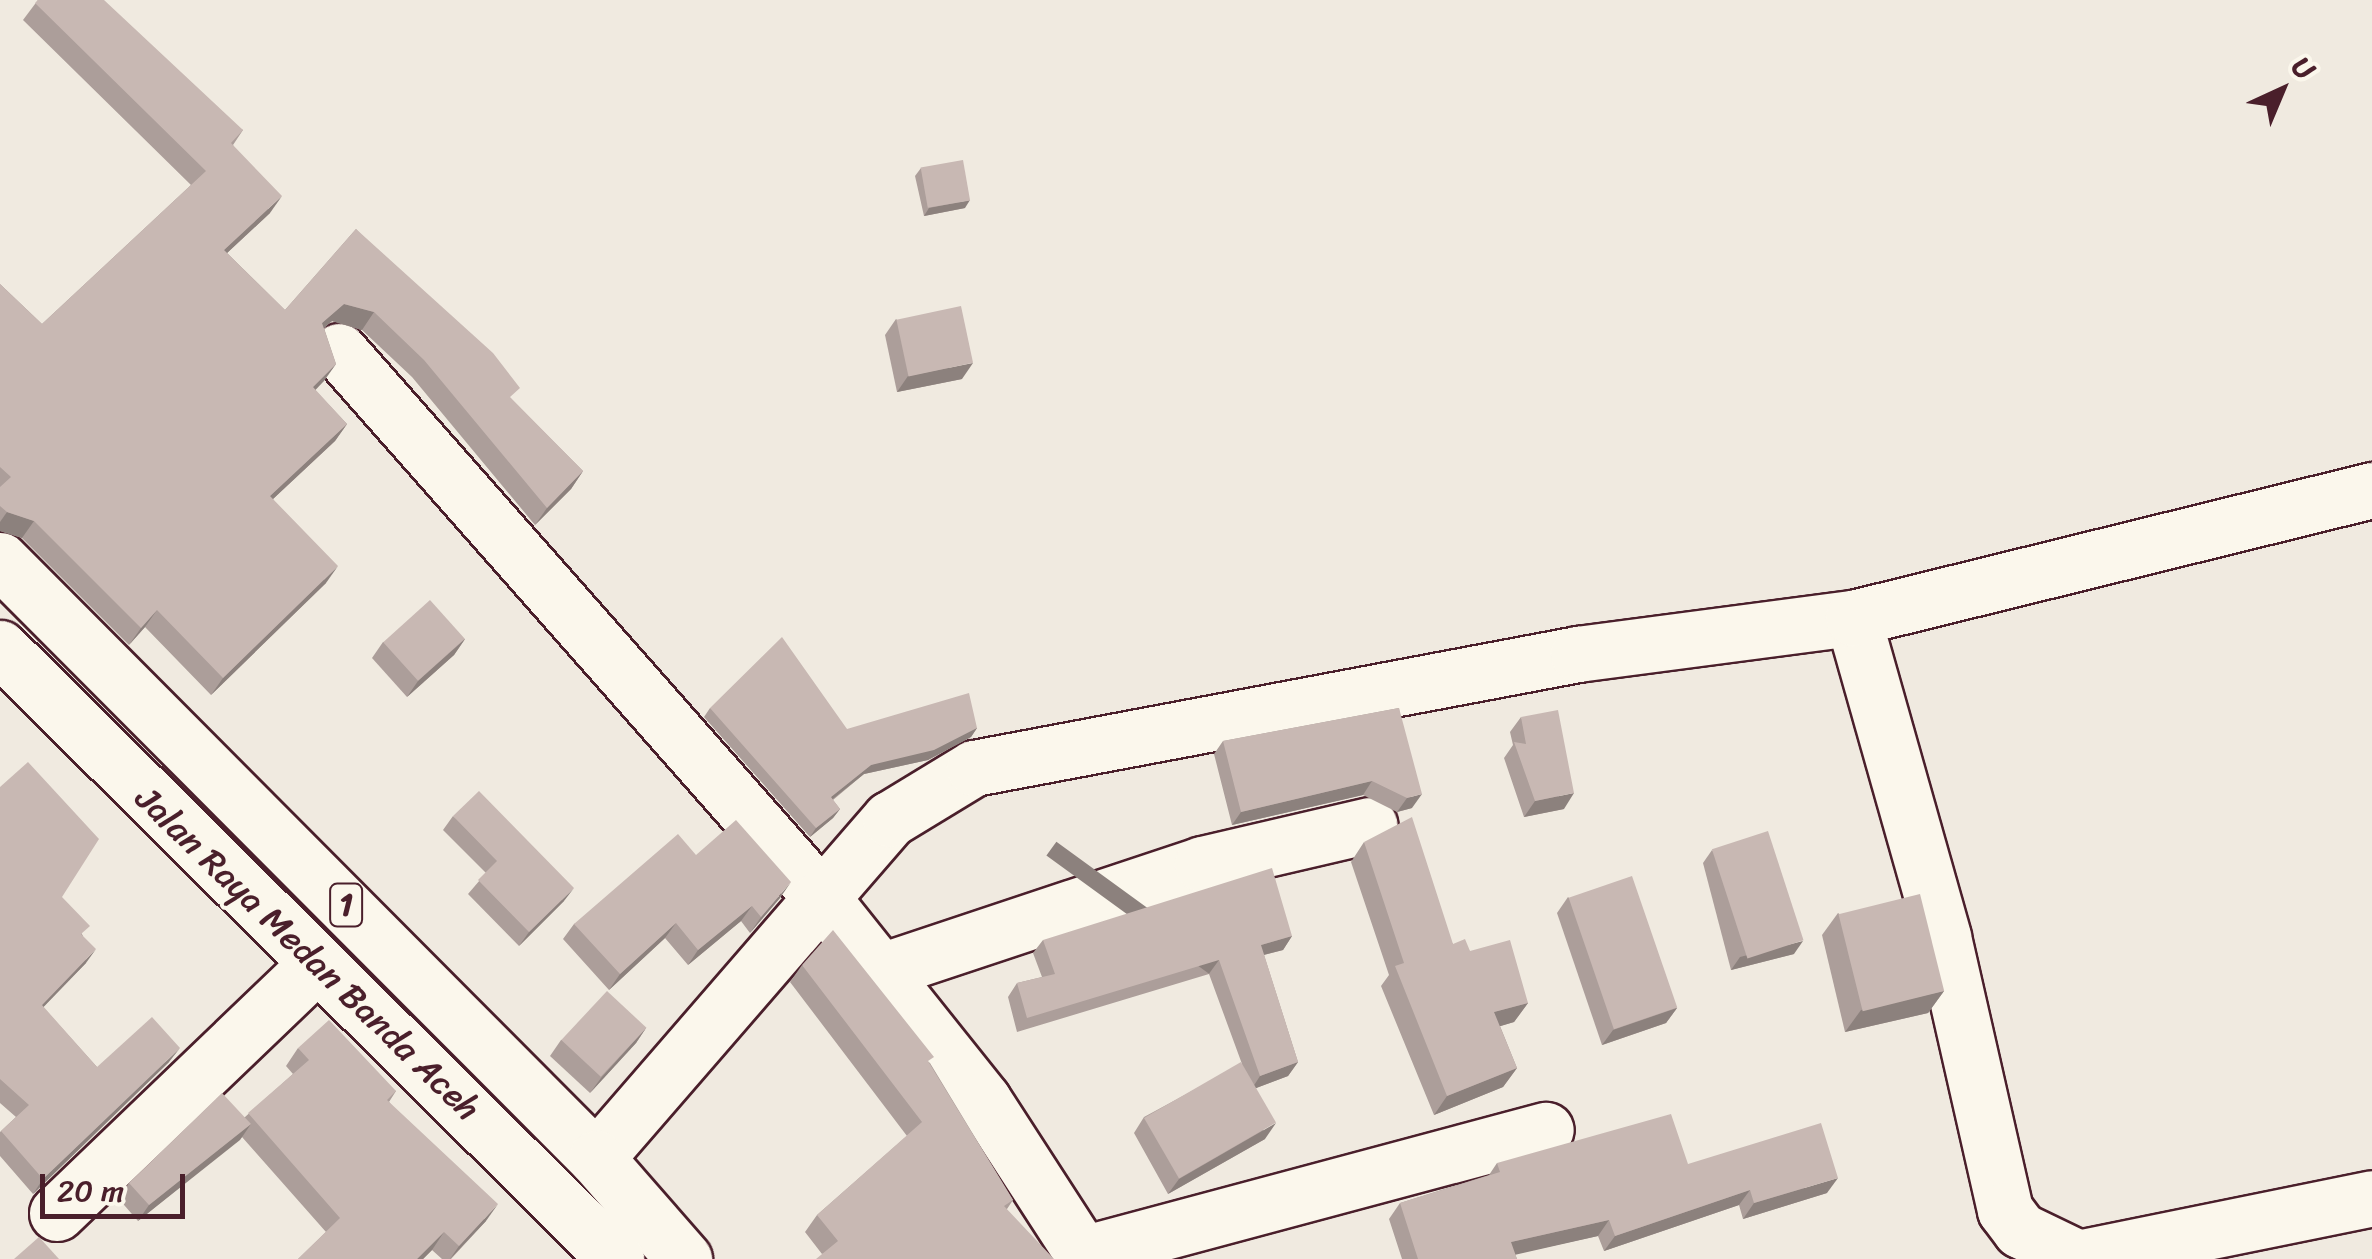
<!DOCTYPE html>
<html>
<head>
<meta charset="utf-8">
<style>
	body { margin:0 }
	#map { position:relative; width:2372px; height:1259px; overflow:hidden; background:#f0eae0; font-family:Sriracha,sans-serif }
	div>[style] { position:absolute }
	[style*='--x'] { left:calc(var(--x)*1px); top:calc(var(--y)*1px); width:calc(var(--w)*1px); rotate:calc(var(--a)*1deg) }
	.roads { filter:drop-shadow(2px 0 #4a1f2b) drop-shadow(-2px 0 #4a1f2b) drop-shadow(0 2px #4a1f2b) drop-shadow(0 -2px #4a1f2b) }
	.minor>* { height:55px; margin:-27.5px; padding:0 27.5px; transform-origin:27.5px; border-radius:27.5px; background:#fbf7ec }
	.highway>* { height:55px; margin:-27.5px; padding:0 27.5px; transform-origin:27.5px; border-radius:27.5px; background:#fbf7ec }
	.wall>* { inset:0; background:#ac9e9a }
	.shaded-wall>* { inset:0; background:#8c817d; transform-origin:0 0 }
	.building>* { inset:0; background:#c8b8b3; transform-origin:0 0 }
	span { translate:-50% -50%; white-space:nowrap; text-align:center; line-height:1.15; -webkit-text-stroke:8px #fbf7ec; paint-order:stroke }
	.shield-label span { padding:2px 8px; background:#fbf7ec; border:2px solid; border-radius:8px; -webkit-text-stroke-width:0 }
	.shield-label { font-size:32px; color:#4a1f2b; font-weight:700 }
	.street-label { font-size:35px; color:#4a1f2b }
	.north { position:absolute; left:2232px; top:40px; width:100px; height:100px; -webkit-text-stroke:8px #fbf7ec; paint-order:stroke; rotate:44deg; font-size:28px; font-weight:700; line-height:40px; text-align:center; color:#4a1f2b }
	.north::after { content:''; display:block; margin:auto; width:35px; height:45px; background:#4a1f2b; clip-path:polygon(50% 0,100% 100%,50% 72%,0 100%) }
	.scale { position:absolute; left:40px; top:1174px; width:145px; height:45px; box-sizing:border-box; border:5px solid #4a1f2b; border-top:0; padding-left:12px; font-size:30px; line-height:35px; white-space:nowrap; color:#4a1f2b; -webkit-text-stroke:8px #fbf7ec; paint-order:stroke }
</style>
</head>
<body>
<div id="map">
	<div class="roads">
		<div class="minor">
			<div style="--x:339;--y:351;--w:728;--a:48.56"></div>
			<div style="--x:821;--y:897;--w:260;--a:51.4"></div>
			<div style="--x:983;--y:1100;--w:189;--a:57.1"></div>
			<div style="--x:1853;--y:618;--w:331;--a:74.2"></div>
			<div style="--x:1943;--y:937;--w:280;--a:77.2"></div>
			<div style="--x:2005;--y:1210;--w:25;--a:53"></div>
			<div style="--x:2020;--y:1230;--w:64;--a:25.8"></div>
			<div style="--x:2078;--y:1258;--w:300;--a:-11.5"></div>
			<div style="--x:881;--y:971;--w:338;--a:-18.4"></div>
			<div style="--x:1202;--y:864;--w:172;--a:-13.1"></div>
			<div style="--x:596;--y:1158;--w:449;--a:-49.1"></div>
			<div style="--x:890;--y:819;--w:98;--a:-31.3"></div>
			<div style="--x:974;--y:768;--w:615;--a:-10.69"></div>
			<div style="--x:1578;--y:654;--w:277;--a:-7.5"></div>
			<div style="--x:1853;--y:618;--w:535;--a:-13.85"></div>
			<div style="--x:57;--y:1213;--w:357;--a:-43.8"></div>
			<div style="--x:1082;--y:1254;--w:480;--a:-15"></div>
		</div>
		<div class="highway">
			<div style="--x:0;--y:560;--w:844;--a:45.1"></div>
			<div style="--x:596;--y:1158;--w:134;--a:48.9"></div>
			<div style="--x:0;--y:648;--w:868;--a:44.77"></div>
		</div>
	</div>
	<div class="wall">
		<div style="clip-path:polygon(38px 0,243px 130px,233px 145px,270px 213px,227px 253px,285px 310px,356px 229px,512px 400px,583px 471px,571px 489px,535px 525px,412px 377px,362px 330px,332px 321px,324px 328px,336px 364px,315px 390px,347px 424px,335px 441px,273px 499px,326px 583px,211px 695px,145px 627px,129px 645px,22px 538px,0 531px,0 284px,42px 324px,191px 185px,23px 20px)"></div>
		<div style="clip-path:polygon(921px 168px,965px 208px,924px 216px,915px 176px)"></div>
		<div style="clip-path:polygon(896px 319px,962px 379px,897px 392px,885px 335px)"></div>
		<div style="clip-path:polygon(465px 639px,454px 655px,407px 697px,372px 658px,383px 642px)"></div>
		<div style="clip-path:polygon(710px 708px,847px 729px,977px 728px,971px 737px,928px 760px,864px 774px,833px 800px,840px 809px,833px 818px,810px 837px,704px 717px)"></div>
		<div style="clip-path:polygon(1399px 708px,1412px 808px,1397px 812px,1363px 795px,1232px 825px,1214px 754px,1223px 741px)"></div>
		<div style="clip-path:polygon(1521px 717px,1564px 809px,1524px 817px,1504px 758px,1513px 745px,1510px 732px)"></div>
		<div style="clip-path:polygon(0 787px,83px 936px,86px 963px,43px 1007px,97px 1067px,169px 1062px,33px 1194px,0 1156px,0 1132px,16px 1117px,0 1103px)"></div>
		<div style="clip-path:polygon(453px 816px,564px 901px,519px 946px,468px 894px,486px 873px,443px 830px)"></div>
		<div style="clip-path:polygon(1364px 842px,1453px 944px,1470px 951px,1528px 1003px,1514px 1022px,1500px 1026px,1517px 1068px,1503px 1087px,1434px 1115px,1381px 986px,1389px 975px,1351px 862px)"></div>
		<div style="clip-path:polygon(1712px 850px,1794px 954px,1731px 970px,1703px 863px)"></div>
		<div style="clip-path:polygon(696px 855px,780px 898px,750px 933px,741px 921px,688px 965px,665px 938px,609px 990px,563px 939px,574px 924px)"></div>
		<div style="clip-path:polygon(1568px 897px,1677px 1008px,1666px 1023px,1602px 1045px,1557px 913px)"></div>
		<div style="clip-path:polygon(1838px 913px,1944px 991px,1928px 1013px,1845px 1032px,1822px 935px)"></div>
		<div style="clip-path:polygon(1292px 936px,1283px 950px,1264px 955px,1298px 1062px,1288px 1076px,1256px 1088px,1265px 1139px,1168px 1194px,1134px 1133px,1144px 1117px,1242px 1064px,1209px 974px,1017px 1032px,1008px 997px,1017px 983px,1042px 977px,1033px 953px,1043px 940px)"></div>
		<div style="clip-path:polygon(802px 965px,930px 1063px,1013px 1200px,1007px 1209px,822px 1254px,805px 1232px,817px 1215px,907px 1136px,790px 982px)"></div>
		<div style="clip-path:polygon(646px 1028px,636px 1043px,590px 1093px,550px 1056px,561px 1040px)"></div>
		<div style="clip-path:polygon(298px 1048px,396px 1091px,389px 1102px,486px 1221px,451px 1259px,442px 1259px,432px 1250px,423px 1259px,298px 1259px,326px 1232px,242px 1137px,138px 1221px,118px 1198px,129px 1183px,245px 1117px,293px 1074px,286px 1066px)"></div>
		<div style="clip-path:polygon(1497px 1163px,1688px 1164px,1827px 1193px,1743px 1219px,1739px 1205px,1604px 1251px,1598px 1236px,1515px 1254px,1517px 1259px,1402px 1259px,1389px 1219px,1400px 1203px,1489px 1175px)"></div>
	</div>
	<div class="shaded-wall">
		<div style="clip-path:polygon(282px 196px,270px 213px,212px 267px,224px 250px)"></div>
		<div style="clip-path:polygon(970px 200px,965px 208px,924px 216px,929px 208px)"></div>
		<div style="clip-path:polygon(344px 304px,374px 312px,362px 330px,332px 321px,310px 340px,322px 323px)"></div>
		<div style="clip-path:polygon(973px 363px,962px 379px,897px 392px,908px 376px)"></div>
		<div style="clip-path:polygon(336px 364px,324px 381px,301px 405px,313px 387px)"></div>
		<div style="clip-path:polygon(347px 424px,335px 441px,258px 513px,270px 496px)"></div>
		<div style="clip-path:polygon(583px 471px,571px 489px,535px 525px,547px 508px)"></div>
		<div style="clip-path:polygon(7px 512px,34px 521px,22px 538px,0 531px,0 522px)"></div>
		<div style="clip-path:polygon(338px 566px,326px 583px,211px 695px,223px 678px)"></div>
		<div style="clip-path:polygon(157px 610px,145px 627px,129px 645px,141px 628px)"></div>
		<div style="clip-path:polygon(465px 639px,454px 655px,407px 697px,418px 681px)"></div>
		<div style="clip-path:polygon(977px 728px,971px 737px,928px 760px,864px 774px,824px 806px,831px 797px,871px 765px)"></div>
		<div style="clip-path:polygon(1372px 781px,1363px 795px,1232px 825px,1241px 812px)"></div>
		<div style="clip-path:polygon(1574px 793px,1564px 809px,1524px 817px,1535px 801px)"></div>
		<div style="clip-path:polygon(1422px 794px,1412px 808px,1397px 812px,1407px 798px)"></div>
		<div style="clip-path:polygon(840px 809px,833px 818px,810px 837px,816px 828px)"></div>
		<div style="clip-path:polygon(791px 882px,780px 898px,750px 933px,761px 917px)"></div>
		<div style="clip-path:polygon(574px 888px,564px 901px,519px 946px,529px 932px)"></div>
		<div style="clip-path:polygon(752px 906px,741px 921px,688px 965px,698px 950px)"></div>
		<div style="clip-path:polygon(676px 923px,665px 938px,609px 990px,620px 974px)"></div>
		<div style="clip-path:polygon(1292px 936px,1283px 950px,1251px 958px,1261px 945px)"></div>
		<div style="clip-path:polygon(1803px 941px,1794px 954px,1731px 970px,1740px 957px)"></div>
		<div style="clip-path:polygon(96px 949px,86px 963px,31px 1020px,42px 1005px)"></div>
		<div style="left:1219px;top:960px;width:17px;height:201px;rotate:126deg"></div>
		<div style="clip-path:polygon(1944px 991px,1928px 1013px,1845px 1032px,1861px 1010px)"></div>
		<div style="clip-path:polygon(1528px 1003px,1514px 1022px,1481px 1032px,1494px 1012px)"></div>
		<div style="clip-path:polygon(1677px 1008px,1666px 1023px,1602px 1045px,1613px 1030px)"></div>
		<div style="clip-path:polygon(646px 1028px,636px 1043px,590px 1093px,601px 1078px)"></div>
		<div style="clip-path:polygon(180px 1048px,169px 1062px,33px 1194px,43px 1179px)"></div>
		<div style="clip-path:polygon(1298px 1062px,1288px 1076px,1251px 1090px,1260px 1076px)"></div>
		<div style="clip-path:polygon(1517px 1068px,1503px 1087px,1434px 1115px,1447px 1096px)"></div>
		<div style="clip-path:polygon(1276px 1123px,1265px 1139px,1168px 1194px,1179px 1179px)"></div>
		<div style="clip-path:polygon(251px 1124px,240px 1140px,138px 1221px,149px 1205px)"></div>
		<div style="clip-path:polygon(1838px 1178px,1827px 1193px,1743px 1219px,1754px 1203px)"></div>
		<div style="clip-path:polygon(1750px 1190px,1739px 1205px,1604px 1251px,1615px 1236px)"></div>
		<div style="clip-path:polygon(498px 1204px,486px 1221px,450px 1259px,459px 1246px)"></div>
		<div style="clip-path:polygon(1609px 1220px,1598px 1236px,1501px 1258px,1511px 1242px)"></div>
		<div style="clip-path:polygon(444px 1232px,432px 1250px,423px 1259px,417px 1259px)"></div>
	</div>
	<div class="building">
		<div style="clip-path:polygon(38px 0,104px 0,243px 130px,231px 143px,282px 196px,224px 250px,285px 310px,356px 229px,493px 353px,520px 388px,510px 397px,583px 471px,547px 508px,424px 360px,374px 312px,344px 304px,322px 323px,336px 364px,313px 387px,347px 424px,270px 496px,338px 566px,223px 678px,157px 610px,141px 628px,34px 521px,7px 512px,0 506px,0 487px,11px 477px,0 467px,0 284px,42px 324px,206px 171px,35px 3px)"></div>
		<div style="left:963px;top:160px;width:41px;height:43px;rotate:80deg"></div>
		<div style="left:961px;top:306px;width:58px;height:66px;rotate:78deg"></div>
		<div style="left:430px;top:600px;width:52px;height:63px;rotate:48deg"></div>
		<div style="clip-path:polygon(782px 637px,847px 729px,969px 693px,977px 728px,934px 750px,871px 765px,831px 797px,840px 809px,816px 828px,710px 708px)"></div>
		<div style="clip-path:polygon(1399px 708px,1422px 794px,1407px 798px,1372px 781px,1241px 812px,1223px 741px)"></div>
		<div style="clip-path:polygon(1558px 710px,1574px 793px,1535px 801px,1514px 742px,1526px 744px,1521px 717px)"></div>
		<div style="clip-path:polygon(28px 762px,99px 839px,62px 897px,90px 926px,81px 934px,96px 949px,42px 1005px,97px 1067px,152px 1017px,180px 1048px,43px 1179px,1px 1131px,29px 1105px,0 1079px,0 787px)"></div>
		<div style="clip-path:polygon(479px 791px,574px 888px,529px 932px,478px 880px,497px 861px,453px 816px)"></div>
		<div style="clip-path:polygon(1412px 817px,1453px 944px,1465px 939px,1470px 951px,1510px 940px,1528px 1003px,1494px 1012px,1517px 1068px,1447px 1096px,1395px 966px,1404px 963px,1364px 842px)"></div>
		<div style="clip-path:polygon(736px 820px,791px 882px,761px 917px,752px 906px,698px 950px,676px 923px,620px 974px,574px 924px,678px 834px,696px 855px)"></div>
		<div style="left:1768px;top:831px;width:115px;height:59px;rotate:72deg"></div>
		<div style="clip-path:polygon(1272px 868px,1292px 936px,1261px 945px,1298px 1062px,1260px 1076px,1219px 960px,1027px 1018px,1017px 983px,1055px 974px,1043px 940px)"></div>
		<div style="left:1632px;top:876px;width:139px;height:67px;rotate:71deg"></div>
		<div style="left:1920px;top:894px;width:100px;height:84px;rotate:76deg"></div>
		<div style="clip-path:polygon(833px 930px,934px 1057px,928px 1061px,1013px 1200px,1004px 1206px,1054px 1259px,816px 1259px,838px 1241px,817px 1215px,922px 1122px,802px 965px)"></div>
		<div style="left:607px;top:991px;width:54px;height:67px;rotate:43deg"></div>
		<div style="clip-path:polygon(329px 1020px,396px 1091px,387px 1100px,498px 1204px,459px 1246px,444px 1232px,417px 1259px,298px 1259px,340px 1218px,248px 1113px,309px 1060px,298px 1048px)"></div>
		<div style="left:1241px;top:1062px;width:70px;height:112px;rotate:60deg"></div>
		<div style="clip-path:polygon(222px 1093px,251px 1124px,149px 1205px,129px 1183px)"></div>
		<div style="clip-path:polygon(1671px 1114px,1688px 1164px,1821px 1123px,1838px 1178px,1754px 1203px,1750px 1190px,1615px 1236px,1609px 1220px,1511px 1242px,1517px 1259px,1418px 1259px,1400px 1203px,1500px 1172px,1497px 1163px)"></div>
		<div style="clip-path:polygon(39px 1237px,59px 1259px,14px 1259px)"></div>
	</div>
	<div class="shield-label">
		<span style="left:346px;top:905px">1</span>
	</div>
	<div class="street-label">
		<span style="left:308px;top:953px;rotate:44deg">Jalan Raya Medan Banda Aceh</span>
	</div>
	<div class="north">U</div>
	<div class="scale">20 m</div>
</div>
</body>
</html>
